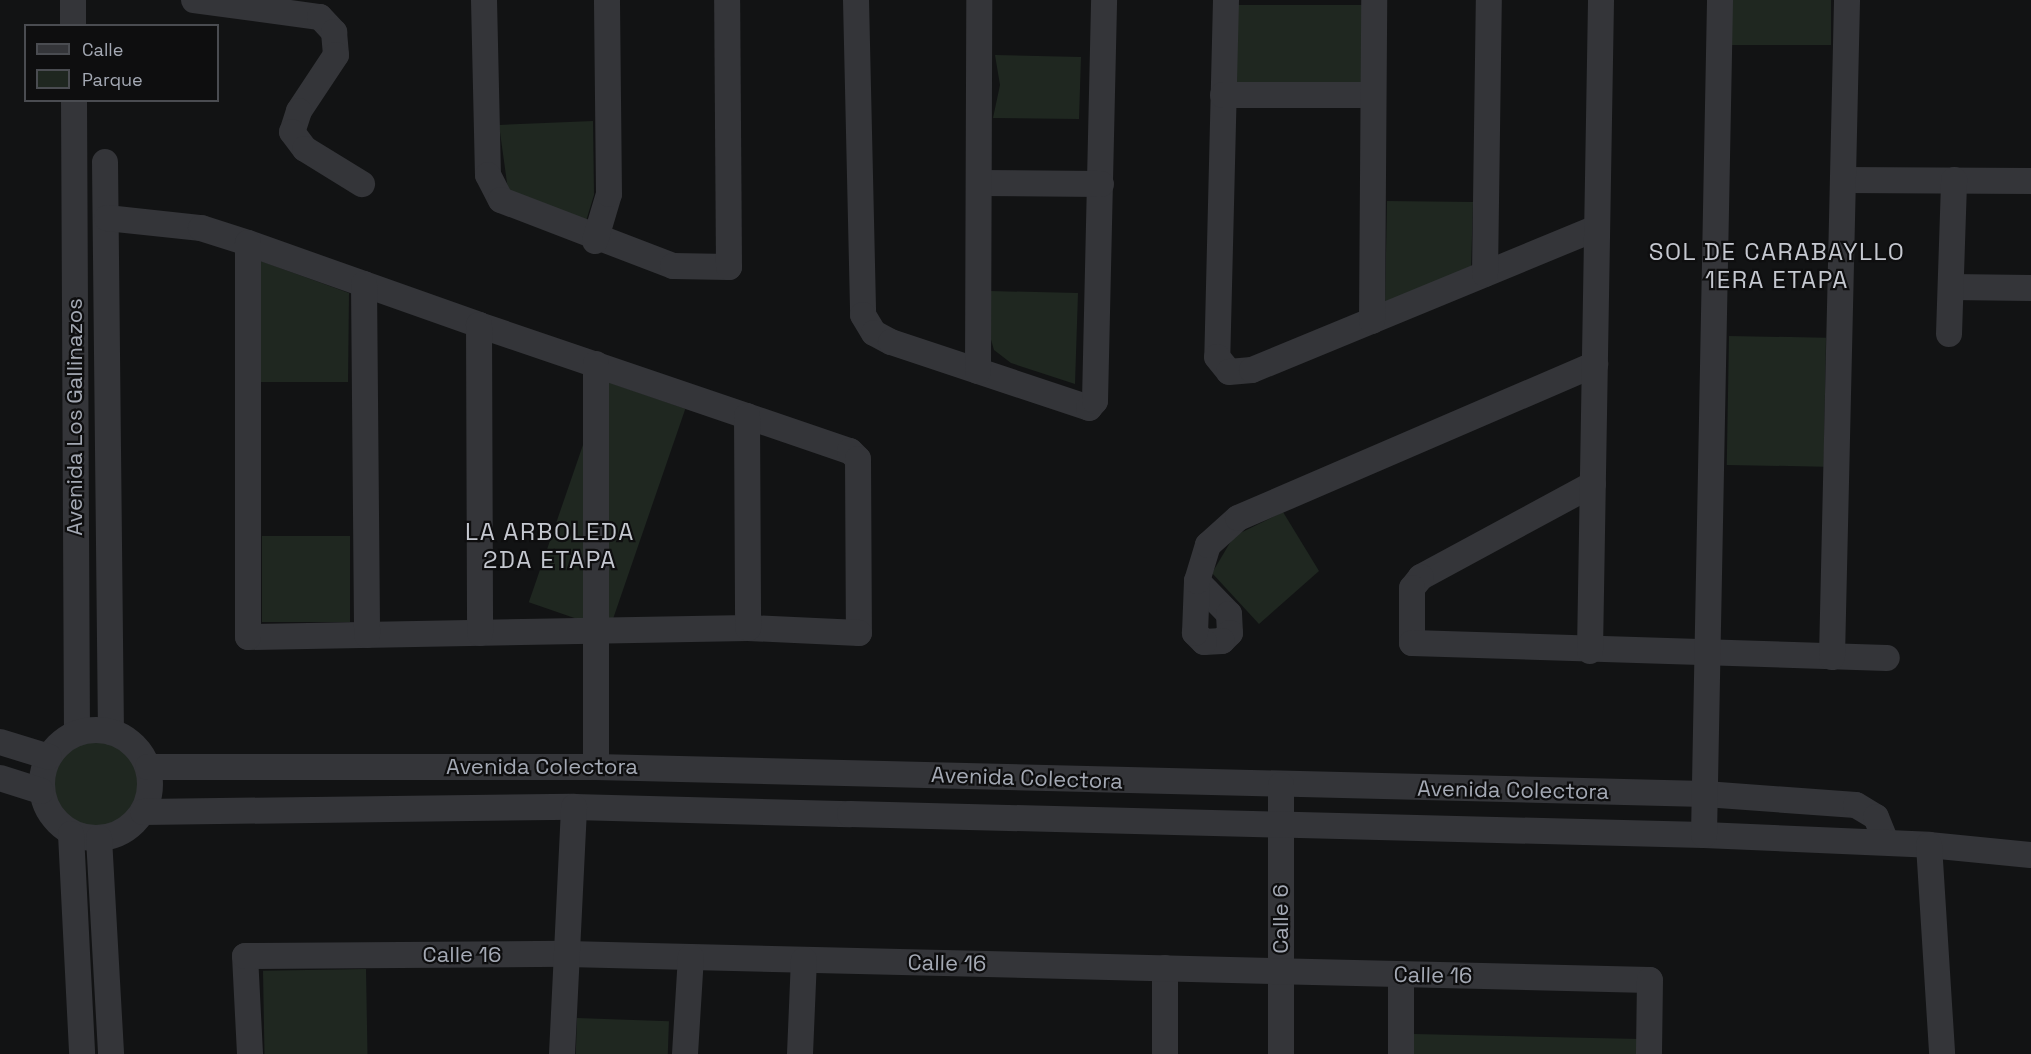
<!DOCTYPE html>
<style>
body{margin:0}
#map{position:relative;width:2031px;height:1054px;overflow:hidden;background:#121314;font-family:"Space Grotesk",sans-serif}
div>[style]{position:absolute}
[style*='--x']{left:calc(var(--x)*1px);top:calc(var(--y)*1px);width:calc(var(--w)*1px);rotate:calc(var(--a)*1deg)}
.green>*{inset:0;background:#1f2720;transform-origin:0 0}
.round{border-radius:50%}
.minor>*{height:26px;margin:-13px;padding:0 13px;transform-origin:13px;border-radius:13px;background:#343539}
.minor>.ring{margin:-13px;padding:0;box-sizing:content-box;background:none;border:26px solid #343539;border-radius:50%}
span{translate:-50% -50%;white-space:nowrap;text-align:center;line-height:1.15;-webkit-text-stroke:4.5px #0e0e0f;paint-order:stroke}
.street-label{font-size:22px;color:#a4a9b4}
.neighbourhood-label{font-size:24px;color:#c5c8d0;letter-spacing:1.5px}
.legend{position:absolute;left:24px;top:24px;width:195px;height:78px;box-sizing:border-box;background:#0e0e0f;border:2px solid #4a4c51;margin:0;padding:8px 10px;list-style:none;font-size:18px;color:#a4a9b4}
.legend li{display:flex;align-items:center;gap:12px;height:30px}
.legend b{width:30px;border:2px solid #4a4c51}
</style>
<div id="map">
<div class="green">
<i style="left:1732px;top:0;width:99px;height:45px"></i>
<i style="left:1236px;top:5px;width:130px;height:78px"></i>
<i style="clip-path:polygon(995px 55px,1081px 57px,1079px 119px,993px 118px,1000px 85px)"></i>
<i style="clip-path:polygon(593px 121px,594px 195px,586px 221px,508px 190px,499px 125px)"></i>
<i style="clip-path:polygon(1387px 201px,1473px 202px,1471px 270px,1385px 305px)"></i>
<i style="clip-path:polygon(258px 260px,349px 293px,348px 382px,260px 382px)"></i>
<i style="clip-path:polygon(990px 291px,1078px 293px,1075px 384px,1011px 363px,994px 350px,988px 329px)"></i>
<i style="left:1729px;top:336px;width:97px;height:129px;rotate:1deg"></i>
<i style="left:605px;top:381px;width:85px;height:234px;rotate:19deg"></i>
<i style="clip-path:polygon(1283px 512px,1319px 571px,1259px 624px,1212px 573px,1234px 536px)"></i>
<i style="left:350px;top:536px;width:86px;height:88px;rotate:90deg"></i>
<i class="round" style="left:49px;top:738px;width:92px;height:92px"></i>
<i style="left:366px;top:969px;width:85px;height:103px;rotate:89deg"></i>
<i style="left:577px;top:1018px;width:92px;height:36px;rotate:2deg"></i>
<i style="clip-path:polygon(1414px 1034px,1641px 1039px,1640px 1054px,1413px 1054px)"></i>
</div>
<div class="minor">
<i style="--x:73;--y:0;--w:26;--a:90"></i>
<i style="--x:194;--y:0;--w:127;--a:7.7"></i>
<i style="--x:320;--y:17;--w:21;--a:47"></i>
<i style="--x:334;--y:32;--w:23;--a:85"></i>
<i style="--x:336;--y:55;--w:67;--a:123.5"></i>
<i style="--x:299;--y:111;--w:22;--a:108"></i>
<i style="--x:292;--y:132;--w:21;--a:53"></i>
<i style="--x:305;--y:149;--w:67;--a:31.6"></i>
<i style="--x:484;--y:0;--w:175;--a:88.7"></i>
<i style="--x:488;--y:175;--w:28;--a:63"></i>
<i style="--x:501;--y:200;--w:184;--a:21"></i>
<i style="--x:673;--y:266;--w:56;--a:1"></i>
<i style="--x:729;--y:267;--w:267;--a:-90.4"></i>
<i style="--x:856;--y:0;--w:315;--a:88.7"></i>
<i style="--x:863;--y:315;--w:21;--a:59"></i>
<i style="--x:874;--y:333;--w:19;--a:28"></i>
<i style="--x:891;--y:342;--w:209;--a:18.4"></i>
<i style="--x:1089;--y:408;--w:9;--a:-49"></i>
<i style="--x:1095;--y:401;--w:401;--a:-88.7"></i>
<i style="--x:1226;--y:0;--w:357;--a:91.4"></i>
<i style="--x:1217;--y:357;--w:19;--a:51"></i>
<i style="--x:1229;--y:372;--w:23;--a:-5"></i>
<i style="--x:1252;--y:370;--w:373;--a:-22.4"></i>
<i style="--x:1223;--y:95;--w:150;--a:0"></i>
<i style="--x:74;--y:100;--w:633;--a:89.73"></i>
<i style="--x:105;--y:162;--w:570;--a:89.4"></i>
<i style="--x:1843;--y:180;--w:188;--a:0.3"></i>
<i style="--x:979;--y:183;--w:122;--a:0.5"></i>
<i style="--x:107;--y:218;--w:95;--a:6.1"></i>
<i style="--x:201;--y:228;--w:49;--a:17.7"></i>
<i style="--x:248;--y:243;--w:245;--a:19.5"></i>
<i style="--x:479;--y:325;--w:392;--a:18.8"></i>
<i style="--x:850;--y:451;--w:11;--a:45"></i>
<i style="--x:858;--y:459;--w:174;--a:89.7"></i>
<i style="--x:859;--y:633;--w:111;--a:-177.4"></i>
<i style="--x:748;--y:628;--w:500;--a:178.97"></i>
<i style="--x:248;--y:637;--w:394;--a:-90"></i>
<i style="--x:595;--y:241;--w:49;--a:-73.4"></i>
<i style="--x:609;--y:194;--w:194;--a:-90.6"></i>
<i style="--x:1485;--y:274;--w:274;--a:-89.2"></i>
<i style="--x:364;--y:284;--w:351;--a:89.5"></i>
<i style="--x:1951;--y:287;--w:80;--a:0.7"></i>
<i style="--x:1372;--y:321;--w:321;--a:-89.6"></i>
<i style="--x:479;--y:325;--w:308;--a:89.8"></i>
<i style="--x:1949;--y:334;--w:154;--a:-88.1"></i>
<i style="--x:978;--y:371;--w:371;--a:-89.8"></i>
<i style="--x:747;--y:416;--w:212;--a:89.7"></i>
<i style="--x:1593;--y:484;--w:196;--a:151.6"></i>
<i style="--x:1421;--y:577;--w:14;--a:129"></i>
<i style="--x:1412;--y:588;--w:55;--a:90"></i>
<i style="--x:1412;--y:643;--w:475;--a:1.8"></i>
<i style="--x:1197;--y:581;--w:46;--a:45.9"></i>
<i style="--x:1229;--y:614;--w:19;--a:87"></i>
<i style="--x:1230;--y:633;--w:11;--a:135"></i>
<i style="--x:1222;--y:641;--w:18;--a:177"></i>
<i style="--x:1204;--y:642;--w:13;--a:-135"></i>
<i style="--x:1195;--y:633;--w:52;--a:-87.8"></i>
<i style="--x:1197;--y:581;--w:38;--a:-73"></i>
<i style="--x:1208;--y:545;--w:40;--a:-42"></i>
<i style="--x:1238;--y:518;--w:389;--a:-23.3"></i>
<i style="--x:1590;--y:651;--w:651;--a:-89.03"></i>
<i style="--x:1832;--y:657;--w:657;--a:-88.69"></i>
<i class="ring" style="left:42px;top:730px;width:82px;height:82px"></i>
<i style="--x:0;--y:742;--w:51;--a:17"></i>
<i style="--x:148;--y:767;--w:448;--a:0"></i>
<i style="--x:596;--y:767;--w:1109;--a:1.39"></i>
<i style="--x:1705;--y:794;--w:151;--a:4.2"></i>
<i style="--x:1856;--y:805;--w:23;--a:31"></i>
<i style="--x:1876;--y:817;--w:27;--a:68"></i>
<i style="--x:596;--y:767;--w:403;--a:-90"></i>
<i style="--x:0;--y:778;--w:43;--a:17.6"></i>
<i style="--x:1281;--y:785;--w:269;--a:90"></i>
<i style="--x:143;--y:812;--w:431;--a:-0.7"></i>
<i style="--x:574;--y:807;--w:276;--a:1.5"></i>
<i style="--x:850;--y:814;--w:854;--a:1.41"></i>
<i style="--x:1704;--y:835;--w:225;--a:2.5"></i>
<i style="--x:1929;--y:845;--w:102;--a:5.6"></i>
<i style="--x:71;--y:834;--w:220;--a:87.1"></i>
<i style="--x:1704;--y:835;--w:835;--a:-88.9"></i>
<i style="--x:99;--y:838;--w:216;--a:86.8"></i>
<i style="--x:1929;--y:845;--w:209;--a:86.4"></i>
<i style="--x:1165;--y:968;--w:86;--a:90"></i>
<i style="--x:1401;--y:974;--w:80;--a:90"></i>
<i style="--x:250;--y:1054;--w:98;--a:-92.9"></i>
<i style="--x:245;--y:956;--w:322;--a:-0.4"></i>
<i style="--x:567;--y:954;--w:1083;--a:1.38"></i>
<i style="--x:1650;--y:980;--w:74;--a:90.8"></i>
<i style="--x:562;--y:1054;--w:247;--a:-87.2"></i>
<i style="--x:685;--y:1054;--w:97;--a:-86.5"></i>
<i style="--x:800;--y:1054;--w:94;--a:-87.6"></i>
</div>
<div class="street-label">
<span style="left:75px;top:417px;rotate:-90deg">Avenida Los Gallinazos</span>
<span style="left:542px;top:767px">Avenida Colectora</span>
<span style="left:1027px;top:778px;rotate:2deg">Avenida Colectora</span>
<span style="left:1513px;top:790px;rotate:1deg">Avenida Colectora</span>
<span style="left:1281px;top:919px;rotate:-90deg">Calle 6</span>
<span style="left:462px;top:955px">Calle 16</span>
<span style="left:947px;top:963px;rotate:1deg">Calle 16</span>
<span style="left:1433px;top:975px;rotate:1deg">Calle 16</span>
</div>
<div class="neighbourhood-label">
<span style="left:1777px;top:266px">SOL DE CARABAYLLO<br>1ERA ETAPA</span>
<span style="left:550px;top:546px">LA ARBOLEDA<br>2DA ETAPA</span>
</div>
<ul class="legend">
<li><b style="height:8px;background:#343539"></b>Calle</li>
<li><b style="height:16px;background:#1f2720"></b>Parque</li>
</ul>
</div>
